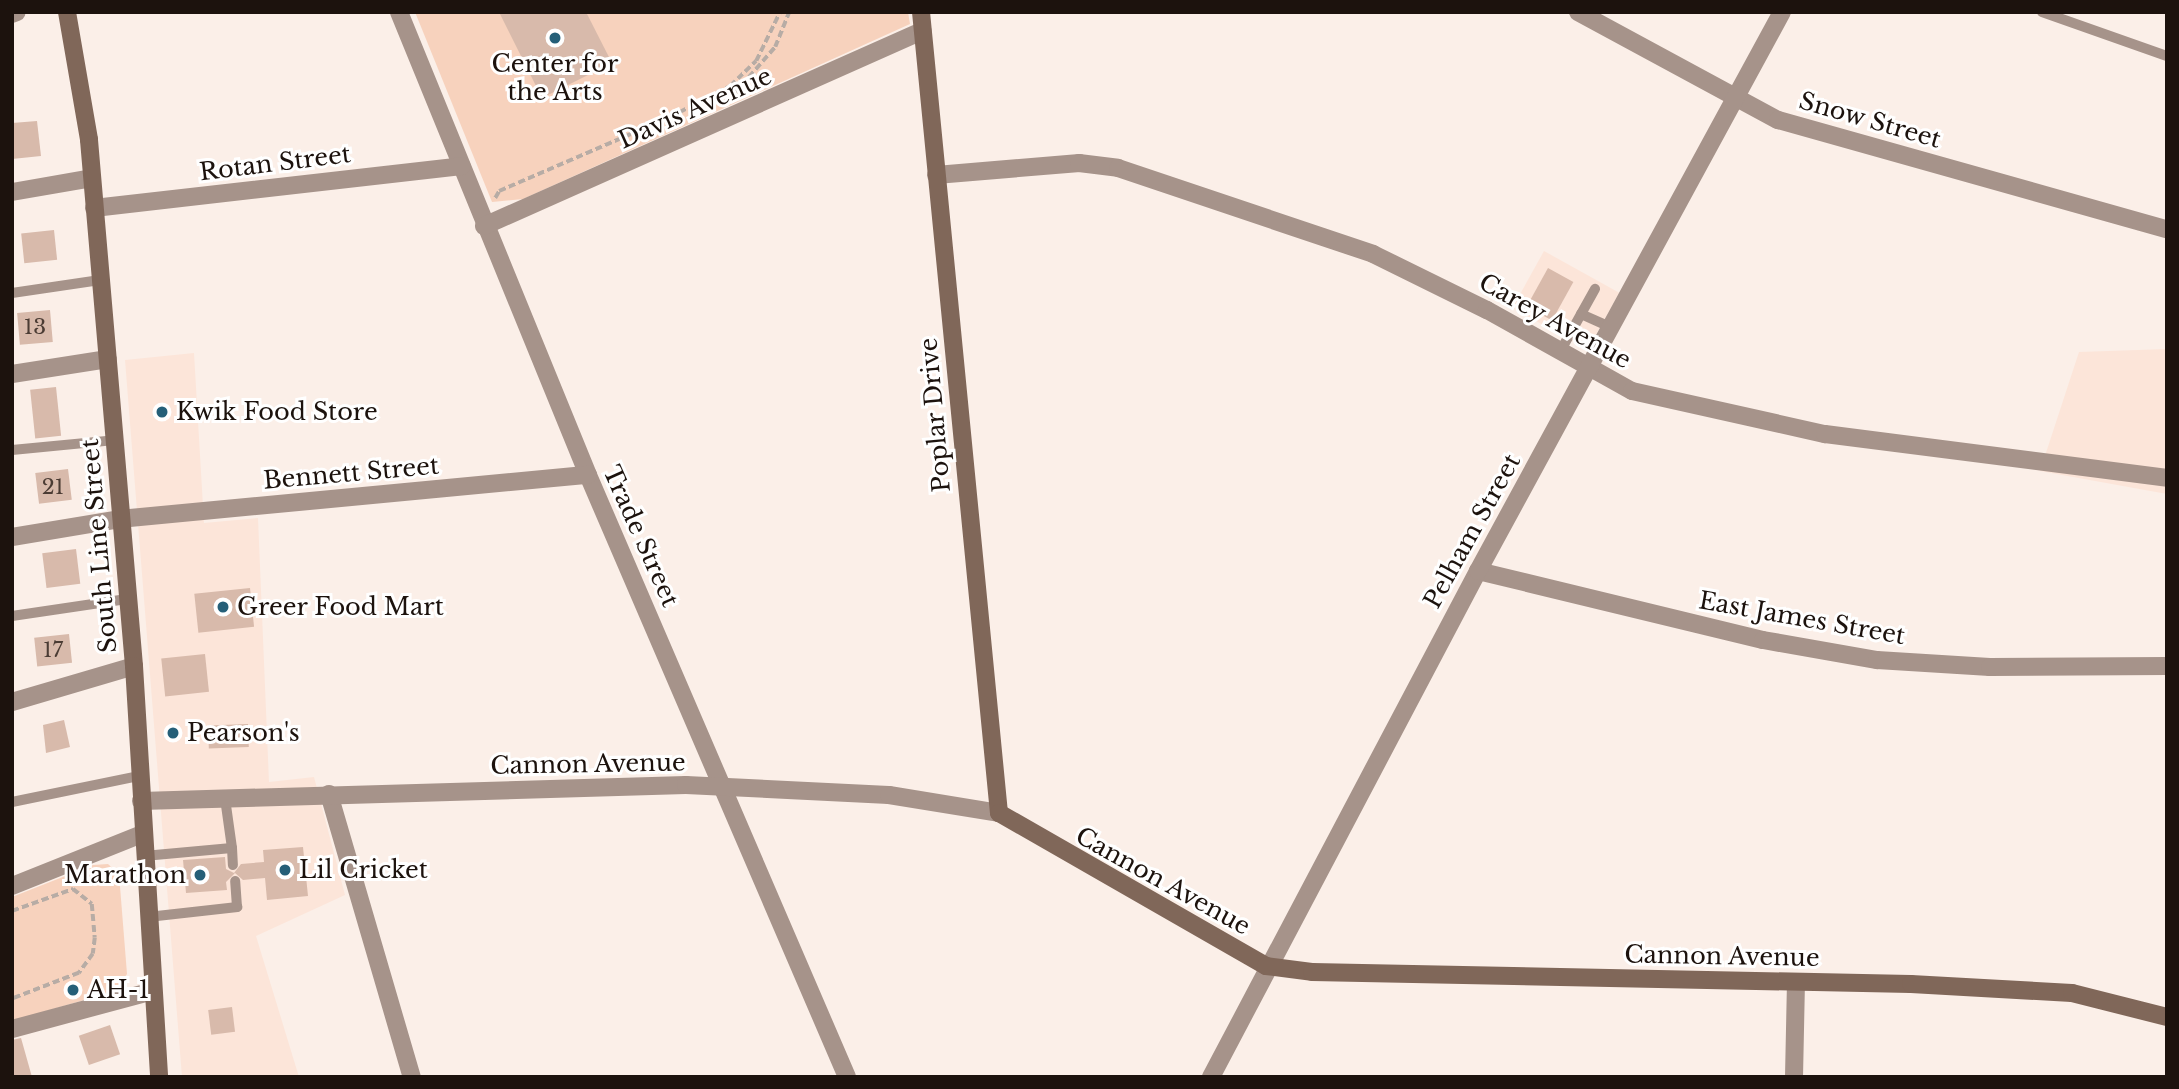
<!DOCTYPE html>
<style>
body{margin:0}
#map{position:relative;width:2179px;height:1089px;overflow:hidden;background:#fbefe8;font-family:"Libre Baskerville",serif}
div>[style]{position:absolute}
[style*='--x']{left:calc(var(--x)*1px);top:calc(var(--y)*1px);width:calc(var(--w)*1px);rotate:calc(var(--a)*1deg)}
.built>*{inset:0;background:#fce5d9;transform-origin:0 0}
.green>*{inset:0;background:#f7d2bd}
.building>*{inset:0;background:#d8baab;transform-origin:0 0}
.path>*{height:3.5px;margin-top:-1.75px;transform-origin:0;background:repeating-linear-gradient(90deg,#b7aca5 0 7px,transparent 0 10.5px)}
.lane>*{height:10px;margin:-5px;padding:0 5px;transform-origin:5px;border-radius:5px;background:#a6938a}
.street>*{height:18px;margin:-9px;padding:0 9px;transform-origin:9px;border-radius:9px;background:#a6938a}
.secondary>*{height:18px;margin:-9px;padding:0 9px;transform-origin:9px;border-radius:9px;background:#806759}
.dots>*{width:19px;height:19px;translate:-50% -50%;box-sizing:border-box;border:4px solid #fff;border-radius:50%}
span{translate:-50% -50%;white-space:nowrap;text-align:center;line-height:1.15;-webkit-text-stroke:6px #fff;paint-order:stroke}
.number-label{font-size:21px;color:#4b3c34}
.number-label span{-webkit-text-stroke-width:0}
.poi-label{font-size:24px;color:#1c120d}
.left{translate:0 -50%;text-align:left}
.right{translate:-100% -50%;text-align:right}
.street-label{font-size:24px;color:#1c120d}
.frame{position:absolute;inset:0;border:14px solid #1c120d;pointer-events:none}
</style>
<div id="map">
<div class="built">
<i style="left:1544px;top:251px;width:86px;height:65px;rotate:29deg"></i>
<i style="clip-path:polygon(2167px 349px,2167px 494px,2040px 471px,2079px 352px)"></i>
<i style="clip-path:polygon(194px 353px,204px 523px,258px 518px,269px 782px,314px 777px,345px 895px,256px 936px,299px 1077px,182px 1077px,125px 360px)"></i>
</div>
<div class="green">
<i style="clip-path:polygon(415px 12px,908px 12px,910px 24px,523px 199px,492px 202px)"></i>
<i style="clip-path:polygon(108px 864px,119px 874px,127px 974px,115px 991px,12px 1021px,12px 897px,93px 865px)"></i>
</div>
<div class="building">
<i style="clip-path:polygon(499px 12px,586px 12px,612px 63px,542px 98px)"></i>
<i style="clip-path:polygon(37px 121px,41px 156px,12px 159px,12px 123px)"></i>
<i style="left:54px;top:230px;width:30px;height:33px;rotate:84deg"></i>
<i style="left:1548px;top:268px;width:29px;height:44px;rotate:29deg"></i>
<i style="left:50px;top:310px;width:32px;height:33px;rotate:85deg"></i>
<i style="left:56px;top:387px;width:49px;height:26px;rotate:84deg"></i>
<i style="left:68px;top:469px;width:31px;height:33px;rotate:83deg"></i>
<i style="left:76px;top:549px;width:35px;height:34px;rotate:83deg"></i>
<i style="left:250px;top:588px;width:39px;height:56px;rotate:84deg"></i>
<i style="left:69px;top:634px;width:29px;height:35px;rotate:84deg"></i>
<i style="left:205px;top:654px;width:38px;height:44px;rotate:84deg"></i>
<i style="clip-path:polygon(64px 720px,70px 747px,46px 753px,43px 725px)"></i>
<i style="left:248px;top:724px;width:23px;height:40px;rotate:88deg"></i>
<i style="clip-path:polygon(303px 847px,308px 896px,267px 900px,265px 878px,243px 880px,235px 873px,226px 882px,227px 890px,186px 893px,183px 860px,225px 857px,226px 869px,234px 873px,241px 864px,264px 862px,263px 850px)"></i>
<i style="left:232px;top:1007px;width:25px;height:24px;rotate:83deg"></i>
<i style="left:110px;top:1025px;width:31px;height:33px;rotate:71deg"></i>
<i style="clip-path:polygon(21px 1038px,32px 1077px,12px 1077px,12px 1040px)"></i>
</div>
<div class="path">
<i style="--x:735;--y:93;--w:61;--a:-49"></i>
<i style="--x:775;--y:47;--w:38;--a:-68"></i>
<i style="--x:495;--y:198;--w:8;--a:-60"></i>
<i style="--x:499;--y:191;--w:186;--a:-23.4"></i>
<i style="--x:670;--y:117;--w:68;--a:-27.3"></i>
<i style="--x:730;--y:86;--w:36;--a:-44"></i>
<i style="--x:756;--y:61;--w:55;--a:-63.9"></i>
<i style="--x:12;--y:911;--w:65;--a:-19.8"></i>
<i style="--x:73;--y:889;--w:24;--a:38"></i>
<i style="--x:92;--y:904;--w:34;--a:85"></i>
<i style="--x:95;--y:938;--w:16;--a:97"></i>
<i style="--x:93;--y:954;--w:24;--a:126"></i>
<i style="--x:79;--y:973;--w:72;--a:158.8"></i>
</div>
<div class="lane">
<i style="--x:2042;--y:12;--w:133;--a:19.4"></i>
<i style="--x:12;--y:293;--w:89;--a:-8.4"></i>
<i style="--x:1581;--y:314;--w:34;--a:24"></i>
<i style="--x:1561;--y:350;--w:70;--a:-60.9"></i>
<i style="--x:12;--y:450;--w:103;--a:-5.5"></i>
<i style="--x:12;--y:616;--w:116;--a:-8.4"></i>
<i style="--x:12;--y:802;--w:130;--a:-11.6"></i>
<i style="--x:232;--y:848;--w:17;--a:87"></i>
<i style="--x:144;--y:856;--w:88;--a:-5.2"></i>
<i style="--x:232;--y:848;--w:50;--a:-98"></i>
<i style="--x:148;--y:917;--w:90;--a:-6.4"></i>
<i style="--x:237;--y:907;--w:26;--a:-94"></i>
</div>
<div class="street">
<i style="--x:399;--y:12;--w:500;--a:67.79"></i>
<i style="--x:588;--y:475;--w:655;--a:66.72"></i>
<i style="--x:1578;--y:12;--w:227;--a:28.4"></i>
<i style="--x:1778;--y:120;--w:404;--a:15.7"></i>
<i style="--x:12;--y:14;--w:5;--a:-22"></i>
<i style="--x:936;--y:175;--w:144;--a:-4.8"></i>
<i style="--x:1079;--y:163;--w:39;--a:7"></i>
<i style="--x:1118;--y:168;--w:269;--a:18.6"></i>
<i style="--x:1373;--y:254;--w:127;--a:26.2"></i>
<i style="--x:1487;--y:310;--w:166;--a:29.2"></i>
<i style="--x:1632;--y:391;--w:198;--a:12.6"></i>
<i style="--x:1825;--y:434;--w:345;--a:7.3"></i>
<i style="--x:12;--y:192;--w:81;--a:-9.9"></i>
<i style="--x:94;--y:208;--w:370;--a:-6.5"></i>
<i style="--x:484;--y:226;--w:480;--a:-24"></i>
<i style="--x:12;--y:374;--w:97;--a:-8.9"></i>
<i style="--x:12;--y:537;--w:109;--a:-9.5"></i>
<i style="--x:119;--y:519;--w:471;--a:-5.4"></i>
<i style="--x:1478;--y:571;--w:293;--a:13.6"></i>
<i style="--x:1763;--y:640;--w:116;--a:10"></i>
<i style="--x:1877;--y:660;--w:113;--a:3.5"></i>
<i style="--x:1990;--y:667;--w:177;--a:-0.3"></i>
<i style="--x:12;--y:702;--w:127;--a:-16.4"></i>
<i style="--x:329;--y:794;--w:295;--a:73.7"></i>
<i style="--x:141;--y:801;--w:545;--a:-1.68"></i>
<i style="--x:686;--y:785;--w:203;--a:2.8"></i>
<i style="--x:889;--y:795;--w:111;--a:9.3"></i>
<i style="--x:12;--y:886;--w:140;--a:-21.8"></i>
<i style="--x:12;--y:1029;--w:146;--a:-15.1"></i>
<i style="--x:1211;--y:1077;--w:572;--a:-62.18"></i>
<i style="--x:1478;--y:571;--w:636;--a:-61.46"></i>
<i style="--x:1794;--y:1077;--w:94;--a:-88.8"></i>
</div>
<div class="secondary">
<i style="--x:67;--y:12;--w:130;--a:80.2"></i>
<i style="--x:89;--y:140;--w:528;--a:85.11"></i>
<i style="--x:134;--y:666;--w:412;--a:86.5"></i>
<i style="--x:921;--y:12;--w:805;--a:84.44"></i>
<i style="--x:999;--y:813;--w:308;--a:29.8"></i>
<i style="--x:1266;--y:966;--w:46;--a:7.4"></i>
<i style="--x:1312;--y:972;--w:599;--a:1.15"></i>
<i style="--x:1911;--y:984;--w:161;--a:3.2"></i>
<i style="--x:2072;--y:993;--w:98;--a:14.2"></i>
</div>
<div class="dots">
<i style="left:555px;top:38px;background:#255f78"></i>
<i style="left:162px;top:412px;background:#255f78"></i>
<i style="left:223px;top:607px;background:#255f78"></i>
<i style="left:173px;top:733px;background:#255f78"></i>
<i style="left:285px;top:870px;background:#255f78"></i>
<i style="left:200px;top:875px;background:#255f78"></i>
<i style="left:73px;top:990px;background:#255f78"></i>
</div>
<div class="number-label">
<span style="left:35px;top:327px">13</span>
<span style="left:53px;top:487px">21</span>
<span style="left:53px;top:650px">17</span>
</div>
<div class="poi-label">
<span style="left:555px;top:78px">Center for<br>the Arts</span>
<span class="left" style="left:176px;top:412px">Kwik Food Store</span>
<span class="left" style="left:237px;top:607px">Greer Food Mart</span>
<span class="left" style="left:187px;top:733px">Pearson's</span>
<span class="left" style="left:299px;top:870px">Lil Cricket</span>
<span class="right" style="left:186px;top:875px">Marathon</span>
<span class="left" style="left:87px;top:990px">AH-1</span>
</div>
<div class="street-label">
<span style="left:695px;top:108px;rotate:-24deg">Davis Avenue</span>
<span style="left:1870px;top:120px;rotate:16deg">Snow Street</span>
<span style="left:275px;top:163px;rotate:-7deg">Rotan Street</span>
<span style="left:1555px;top:321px;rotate:29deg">Carey Avenue</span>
<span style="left:935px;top:415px;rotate:-95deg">Poplar Drive</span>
<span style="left:351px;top:473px;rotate:-5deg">Bennett Street</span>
<span style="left:1472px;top:531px;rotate:-61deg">Pelham Street</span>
<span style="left:641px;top:536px;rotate:66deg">Trade Street</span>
<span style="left:99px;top:546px;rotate:-95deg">South Line Street</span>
<span style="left:1802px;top:618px;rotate:10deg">East James Street</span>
<span style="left:588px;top:764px;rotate:-1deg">Cannon Avenue</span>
<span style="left:1163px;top:881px;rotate:29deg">Cannon Avenue</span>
<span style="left:1722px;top:956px;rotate:1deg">Cannon Avenue</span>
</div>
<div class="frame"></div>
</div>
